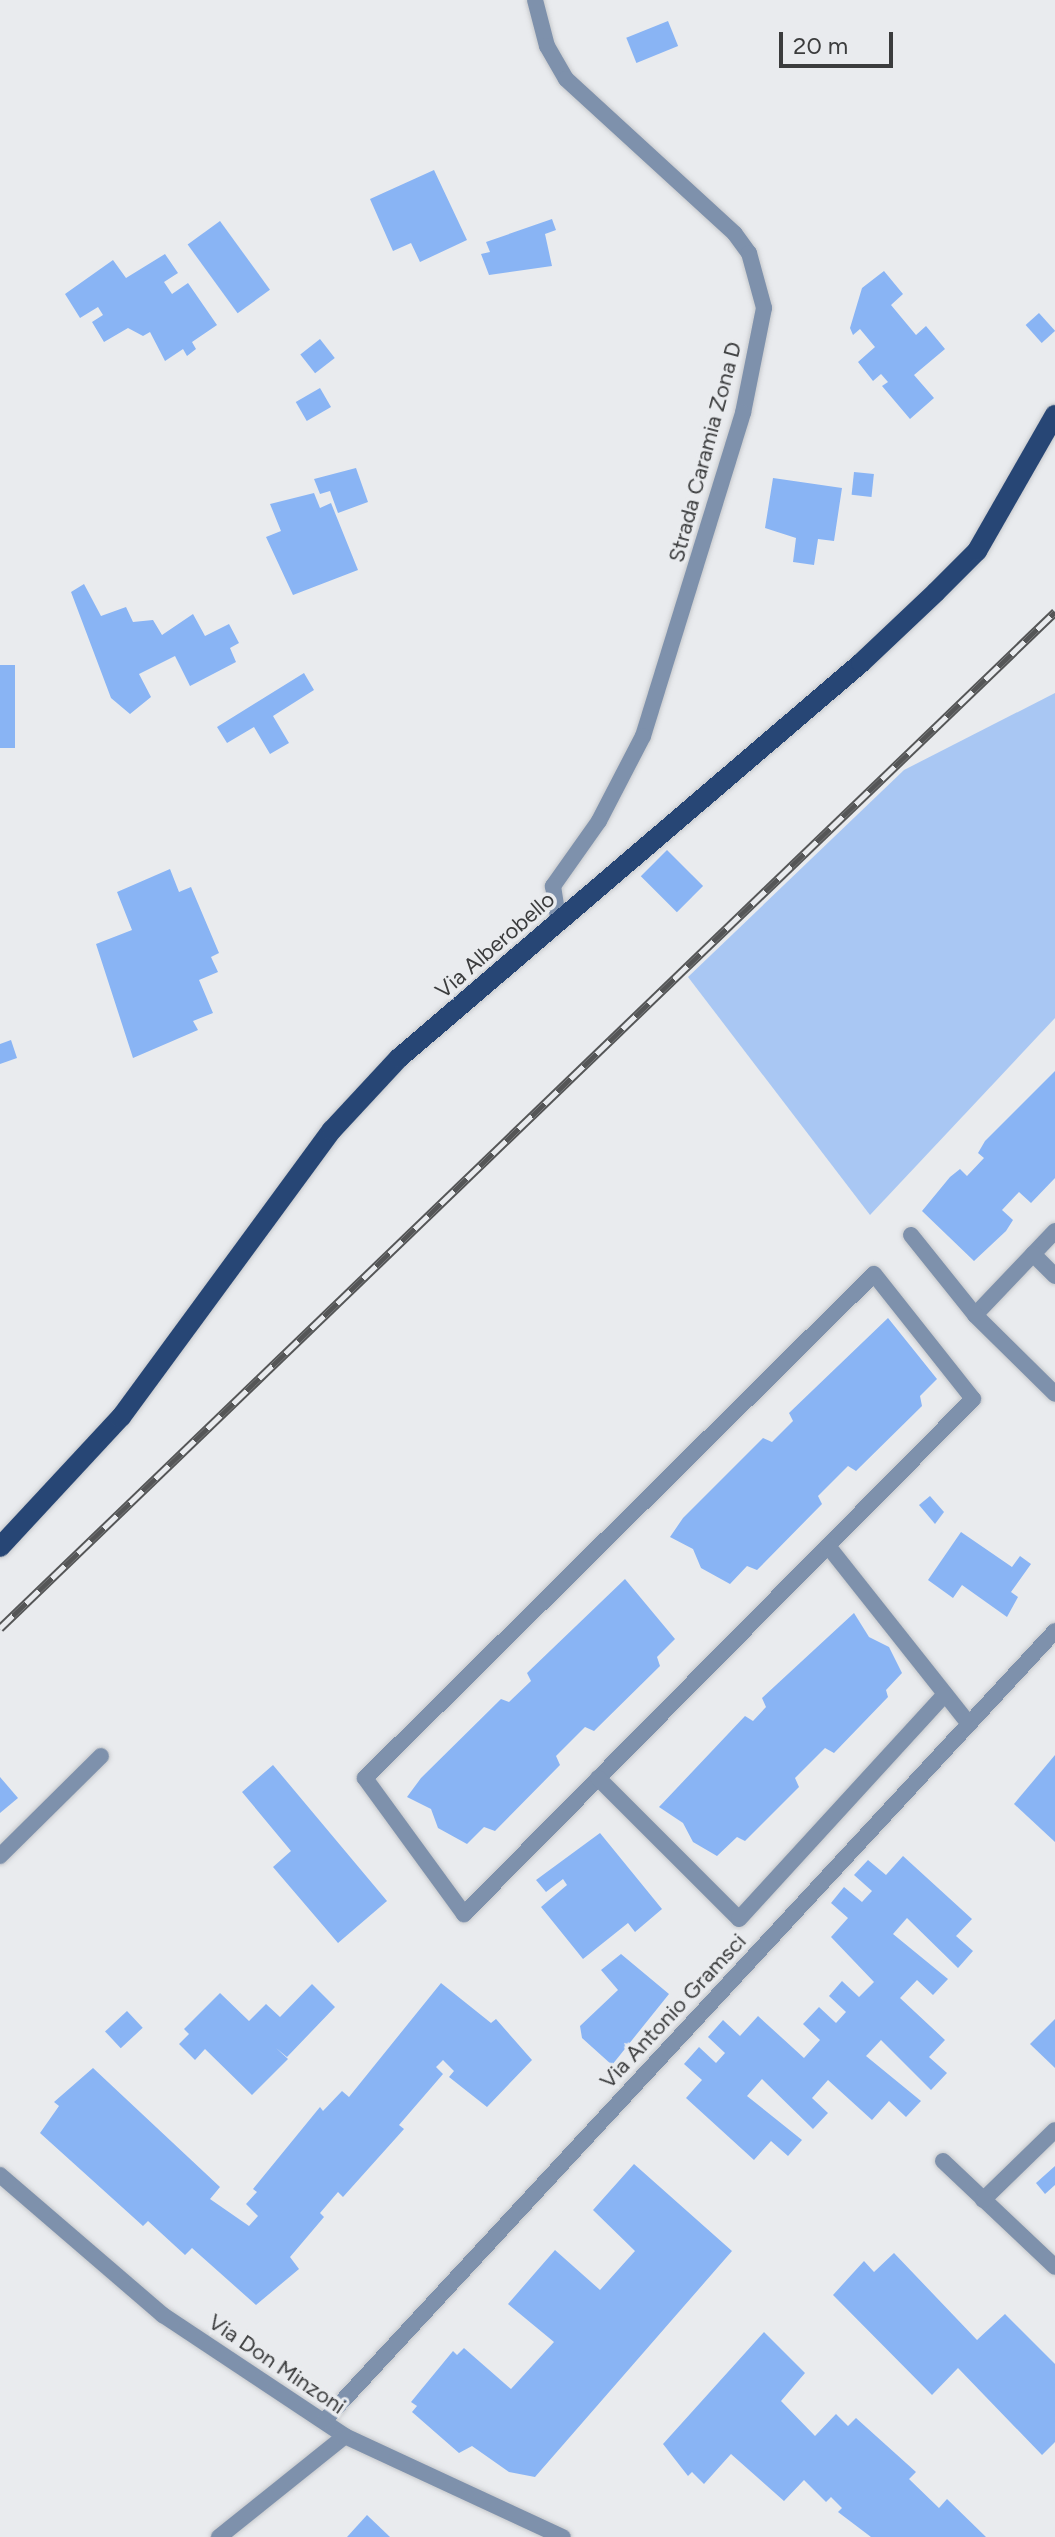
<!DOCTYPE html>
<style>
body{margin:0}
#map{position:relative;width:1055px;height:2537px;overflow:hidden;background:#e9ebee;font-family:Figtree,sans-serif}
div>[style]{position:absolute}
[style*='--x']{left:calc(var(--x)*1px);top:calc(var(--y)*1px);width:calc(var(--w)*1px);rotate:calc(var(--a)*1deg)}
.green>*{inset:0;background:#a9c7f3}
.building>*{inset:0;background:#89b4f4;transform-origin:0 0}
.roads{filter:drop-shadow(0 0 2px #c6c8cb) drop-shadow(0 0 2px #c6c8cb)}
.lane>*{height:16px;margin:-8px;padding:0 8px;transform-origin:8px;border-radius:8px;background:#7e91ac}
.street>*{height:16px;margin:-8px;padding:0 8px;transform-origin:8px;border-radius:8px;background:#7e91ac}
.primary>*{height:20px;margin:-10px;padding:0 10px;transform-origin:10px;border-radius:10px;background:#274675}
.rail>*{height:9px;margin-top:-4.5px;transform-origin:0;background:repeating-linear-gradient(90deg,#e9ebee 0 18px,#555657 0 36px);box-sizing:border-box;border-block:2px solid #555657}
span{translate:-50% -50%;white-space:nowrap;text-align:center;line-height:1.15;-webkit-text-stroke:7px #e9ebee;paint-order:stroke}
.street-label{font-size:22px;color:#3b3c3d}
.scale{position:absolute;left:779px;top:32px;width:114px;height:36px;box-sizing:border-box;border:4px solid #3b3c3d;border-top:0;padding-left:10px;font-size:24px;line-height:28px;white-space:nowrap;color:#3b3c3d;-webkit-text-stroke:6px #e9ebee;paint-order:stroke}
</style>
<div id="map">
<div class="green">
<i style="clip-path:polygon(1055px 693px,1055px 1018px,870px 1215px,688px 977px,904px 770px)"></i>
</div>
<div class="building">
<i style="left:668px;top:21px;width:27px;height:45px;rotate:68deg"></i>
<i style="clip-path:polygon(434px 170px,467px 240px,420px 262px,411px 243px,393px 251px,370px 199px)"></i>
<i style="clip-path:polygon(552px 219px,556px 230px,545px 234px,552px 266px,489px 275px,481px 254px,490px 252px,486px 242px)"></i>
<i style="left:220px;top:221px;width:85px;height:40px;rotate:54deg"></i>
<i style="clip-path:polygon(165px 254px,178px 273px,164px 282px,172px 294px,188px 283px,217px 325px,192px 342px,196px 349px,187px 356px,183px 349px,165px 361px,150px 332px,143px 336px,128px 328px,104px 342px,92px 322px,103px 315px,98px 307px,80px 318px,65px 294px,113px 260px,126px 278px)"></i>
<i style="clip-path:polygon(884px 271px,903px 294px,891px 305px,916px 335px,926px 326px,945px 349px,914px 375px,934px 398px,910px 419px,882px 386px,888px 382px,881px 374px,873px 381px,858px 362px,875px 347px,860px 329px,853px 335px,850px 328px,862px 288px)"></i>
<i style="left:1039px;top:313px;width:24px;height:18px;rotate:48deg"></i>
<i style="left:320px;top:339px;width:24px;height:25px;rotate:52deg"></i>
<i style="left:320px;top:388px;width:22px;height:28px;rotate:60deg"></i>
<i style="clip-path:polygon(356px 468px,368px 502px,338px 513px,330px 491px,320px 494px,314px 479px)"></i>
<i style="left:854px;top:472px;width:20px;height:23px;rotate:6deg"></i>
<i style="clip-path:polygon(773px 478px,842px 488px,834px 541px,818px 539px,814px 565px,793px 562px,796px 538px,765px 528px)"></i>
<i style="clip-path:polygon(314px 493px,320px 508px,331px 503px,358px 570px,293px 595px,266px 537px,281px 531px,270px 504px)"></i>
<i style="clip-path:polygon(84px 584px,101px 616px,126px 607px,133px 622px,153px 620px,162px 635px,193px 614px,205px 636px,229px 624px,239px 643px,230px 648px,236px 662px,190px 686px,175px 656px,139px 674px,151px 697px,130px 714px,111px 698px,71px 592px)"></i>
<i style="left:0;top:665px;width:15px;height:83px"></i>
<i style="clip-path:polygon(304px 673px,314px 690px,273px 716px,289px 743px,270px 754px,254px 727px,227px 743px,217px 727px)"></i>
<i style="left:667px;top:850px;width:51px;height:37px;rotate:45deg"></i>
<i style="clip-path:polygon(170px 869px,179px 892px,191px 887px,219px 953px,211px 957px,218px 972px,199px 980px,213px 1013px,193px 1021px,198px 1030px,133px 1058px,96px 944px,132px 930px,117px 892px)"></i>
<i style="clip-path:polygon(11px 1040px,17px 1058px,0 1064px,0 1044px)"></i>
<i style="clip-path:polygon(1055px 1071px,1055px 1178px,1031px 1203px,1019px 1192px,1002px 1210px,1013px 1220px,1006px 1231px,974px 1261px,922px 1211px,950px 1177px,960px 1169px,967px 1176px,984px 1158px,978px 1153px,985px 1141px)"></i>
<i style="clip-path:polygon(888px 1318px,937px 1379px,920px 1396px,922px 1406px,856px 1471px,848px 1466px,818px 1496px,822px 1504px,757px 1570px,747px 1566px,730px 1584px,701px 1568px,693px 1549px,670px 1537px,683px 1518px,763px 1438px,772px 1442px,793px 1421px,789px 1413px)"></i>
<i style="clip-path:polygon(930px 1496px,944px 1512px,935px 1524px,919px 1505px)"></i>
<i style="clip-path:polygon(961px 1532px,1012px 1567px,1020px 1556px,1031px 1564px,1011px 1592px,1018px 1597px,1007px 1617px,962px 1585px,953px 1598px,928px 1580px)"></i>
<i style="clip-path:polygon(625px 1579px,675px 1639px,657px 1657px,660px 1666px,594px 1731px,585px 1727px,556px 1756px,560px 1765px,495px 1831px,484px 1827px,467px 1844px,438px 1828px,431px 1809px,407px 1797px,421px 1778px,501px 1699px,509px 1702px,531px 1681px,527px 1673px)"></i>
<i style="clip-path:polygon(854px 1613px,869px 1637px,889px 1647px,902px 1673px,886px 1690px,888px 1697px,834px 1753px,825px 1748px,795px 1778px,799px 1787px,745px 1841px,737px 1837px,717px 1856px,693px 1842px,683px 1823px,659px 1807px,745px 1716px,753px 1721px,766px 1707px,762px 1698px)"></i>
<i style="clip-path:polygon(1055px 1755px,1055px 1842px,1014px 1804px)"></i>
<i style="clip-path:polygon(273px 1765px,387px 1901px,338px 1943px,273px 1867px,291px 1851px,242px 1792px)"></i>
<i style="clip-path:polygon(0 1777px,18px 1798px,0 1813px)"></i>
<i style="clip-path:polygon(600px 1833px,662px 1909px,635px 1932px,628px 1923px,583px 1959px,541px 1907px,567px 1885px,563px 1879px,546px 1892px,536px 1880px)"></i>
<i style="clip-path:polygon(903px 1856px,972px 1919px,956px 1936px,973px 1951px,958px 1968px,907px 1918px,893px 1934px,948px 1979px,933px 1995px,917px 1980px,900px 1998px,945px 2040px,929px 2057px,947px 2073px,931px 2090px,881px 2040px,866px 2056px,921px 2101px,906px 2117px,889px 2101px,872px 2120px,828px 2080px,812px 2098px,828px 2113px,813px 2129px,762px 2079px,747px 2096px,802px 2140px,788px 2156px,771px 2141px,754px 2160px,686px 2098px,702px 2080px,684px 2064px,699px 2047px,716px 2063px,725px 2053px,708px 2037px,723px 2020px,740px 2036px,758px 2016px,804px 2058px,820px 2040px,803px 2024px,819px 2007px,836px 2023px,846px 2012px,829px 1996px,842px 1981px,859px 1997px,874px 1982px,831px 1937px,848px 1918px,831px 1903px,844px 1887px,862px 1902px,872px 1891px,854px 1875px,868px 1860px,886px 1875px)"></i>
<i style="clip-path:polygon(621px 1954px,669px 1994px,612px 2065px,582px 2038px,580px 2026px,618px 1990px,601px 1970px)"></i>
<i style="clip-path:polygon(441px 1983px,491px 2023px,496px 2019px,532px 2060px,487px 2107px,449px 2077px,454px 2071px,443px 2060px,436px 2067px,443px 2074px,399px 2125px,404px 2129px,343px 2197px,338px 2192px,320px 2213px,324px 2217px,290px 2257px,299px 2269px,256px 2305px,192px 2248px,185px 2255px,148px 2221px,143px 2226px,40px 2133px,59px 2106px,54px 2102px,93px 2068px,220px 2187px,210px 2199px,249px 2226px,258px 2216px,246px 2204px,257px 2192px,253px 2189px,320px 2107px,323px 2111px,342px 2091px,349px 2097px)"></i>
<i style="clip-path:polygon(312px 1984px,335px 2007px,287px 2057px,276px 2048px,288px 2059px,252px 2095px,205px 2049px,195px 2060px,179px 2044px,189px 2034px,184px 2029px,220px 1993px,249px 2021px,266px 2004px,280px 2017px)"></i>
<i style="left:127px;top:2011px;width:23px;height:30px;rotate:47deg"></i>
<i style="clip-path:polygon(1055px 2019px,1055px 2068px,1030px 2044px)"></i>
<i style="clip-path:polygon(634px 2164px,732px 2251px,535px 2477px,509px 2472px,472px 2446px,459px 2453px,412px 2412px,417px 2406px,411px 2402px,453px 2351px,457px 2355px,464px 2348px,511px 2389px,554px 2342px,508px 2304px,555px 2250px,600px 2290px,635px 2251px,593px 2210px)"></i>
<i style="clip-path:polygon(1055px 2166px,1055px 2185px,1045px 2194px,1036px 2183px)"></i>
<i style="clip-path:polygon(894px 2253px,977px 2340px,1005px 2314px,1055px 2364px,1055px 2442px,1042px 2455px,958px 2368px,932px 2395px,833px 2295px,864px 2261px,874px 2272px)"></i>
<i style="clip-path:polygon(764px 2332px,805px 2373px,781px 2401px,815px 2436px,836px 2414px,848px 2426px,856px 2418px,916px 2472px,909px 2479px,939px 2508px,947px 2499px,986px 2537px,871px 2537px,838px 2512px,842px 2508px,831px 2497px,826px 2502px,804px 2480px,784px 2501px,731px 2454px,704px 2484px,692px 2472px,688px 2476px,663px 2444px)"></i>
<i style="clip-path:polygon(367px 2515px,390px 2537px,347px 2537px)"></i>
</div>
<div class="roads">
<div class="lane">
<i style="--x:1055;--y:1231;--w:116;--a:133.6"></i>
<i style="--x:975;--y:1315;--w:112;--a:44.6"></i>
<i style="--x:911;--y:1235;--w:102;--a:51.3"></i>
<i style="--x:1033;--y:1254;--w:31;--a:45"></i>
<i style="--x:874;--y:1274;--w:159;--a:51.6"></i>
<i style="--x:973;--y:1399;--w:724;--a:134.66"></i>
<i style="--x:464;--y:1914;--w:168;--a:-126.1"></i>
<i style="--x:365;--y:1778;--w:716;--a:-44.72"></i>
<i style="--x:828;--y:1546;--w:227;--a:51.6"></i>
<i style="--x:598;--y:1778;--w:199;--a:45"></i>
<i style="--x:739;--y:1919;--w:305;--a:-47.5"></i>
</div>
<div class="street">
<i style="--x:535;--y:0;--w:48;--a:75.4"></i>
<i style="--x:547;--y:46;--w:38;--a:60"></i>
<i style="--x:566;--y:79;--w:229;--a:42.5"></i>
<i style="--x:735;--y:234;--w:24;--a:54"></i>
<i style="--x:749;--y:253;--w:57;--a:74.7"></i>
<i style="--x:764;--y:308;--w:107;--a:101.3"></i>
<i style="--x:743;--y:413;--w:338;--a:107.2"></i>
<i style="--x:643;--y:736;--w:96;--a:117.4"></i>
<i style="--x:599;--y:821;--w:80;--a:125.3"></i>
<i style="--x:553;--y:886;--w:36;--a:81"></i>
<i style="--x:0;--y:1856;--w:142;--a:-44.7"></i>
<i style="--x:943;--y:2161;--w:154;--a:43.4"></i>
<i style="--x:0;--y:2175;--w:215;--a:40.7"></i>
<i style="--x:163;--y:2315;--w:219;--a:33.6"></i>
<i style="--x:345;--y:2436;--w:240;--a:24.9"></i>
<i style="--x:983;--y:2200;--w:100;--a:-44.2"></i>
<i style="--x:324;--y:2421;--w:1076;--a:-47.22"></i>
<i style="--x:219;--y:2537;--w:161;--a:-38.7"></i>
</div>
<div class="primary">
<i style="--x:0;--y:1547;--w:178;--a:-47.1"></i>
<i style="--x:121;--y:1417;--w:356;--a:-53.7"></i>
<i style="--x:332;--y:1130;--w:98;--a:-47.1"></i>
<i style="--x:399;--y:1058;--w:608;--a:-40.53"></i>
<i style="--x:861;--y:663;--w:103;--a:-43.4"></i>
<i style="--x:936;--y:592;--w:58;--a:-45"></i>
<i style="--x:977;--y:551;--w:157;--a:-60.2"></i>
</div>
</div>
<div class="rail">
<i style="--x:0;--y:1628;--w:1465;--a:-43.92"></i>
</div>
<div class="street-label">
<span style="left:705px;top:452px;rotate:-75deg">Strada Caramia Zona D</span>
<span style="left:495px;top:945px;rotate:-41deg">Via Alberobello</span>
<span style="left:673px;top:2011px;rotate:-47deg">Via Antonio Gramsci</span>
<span style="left:277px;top:2364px;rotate:34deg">Via Don Minzoni</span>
</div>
<div class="scale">20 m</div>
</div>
